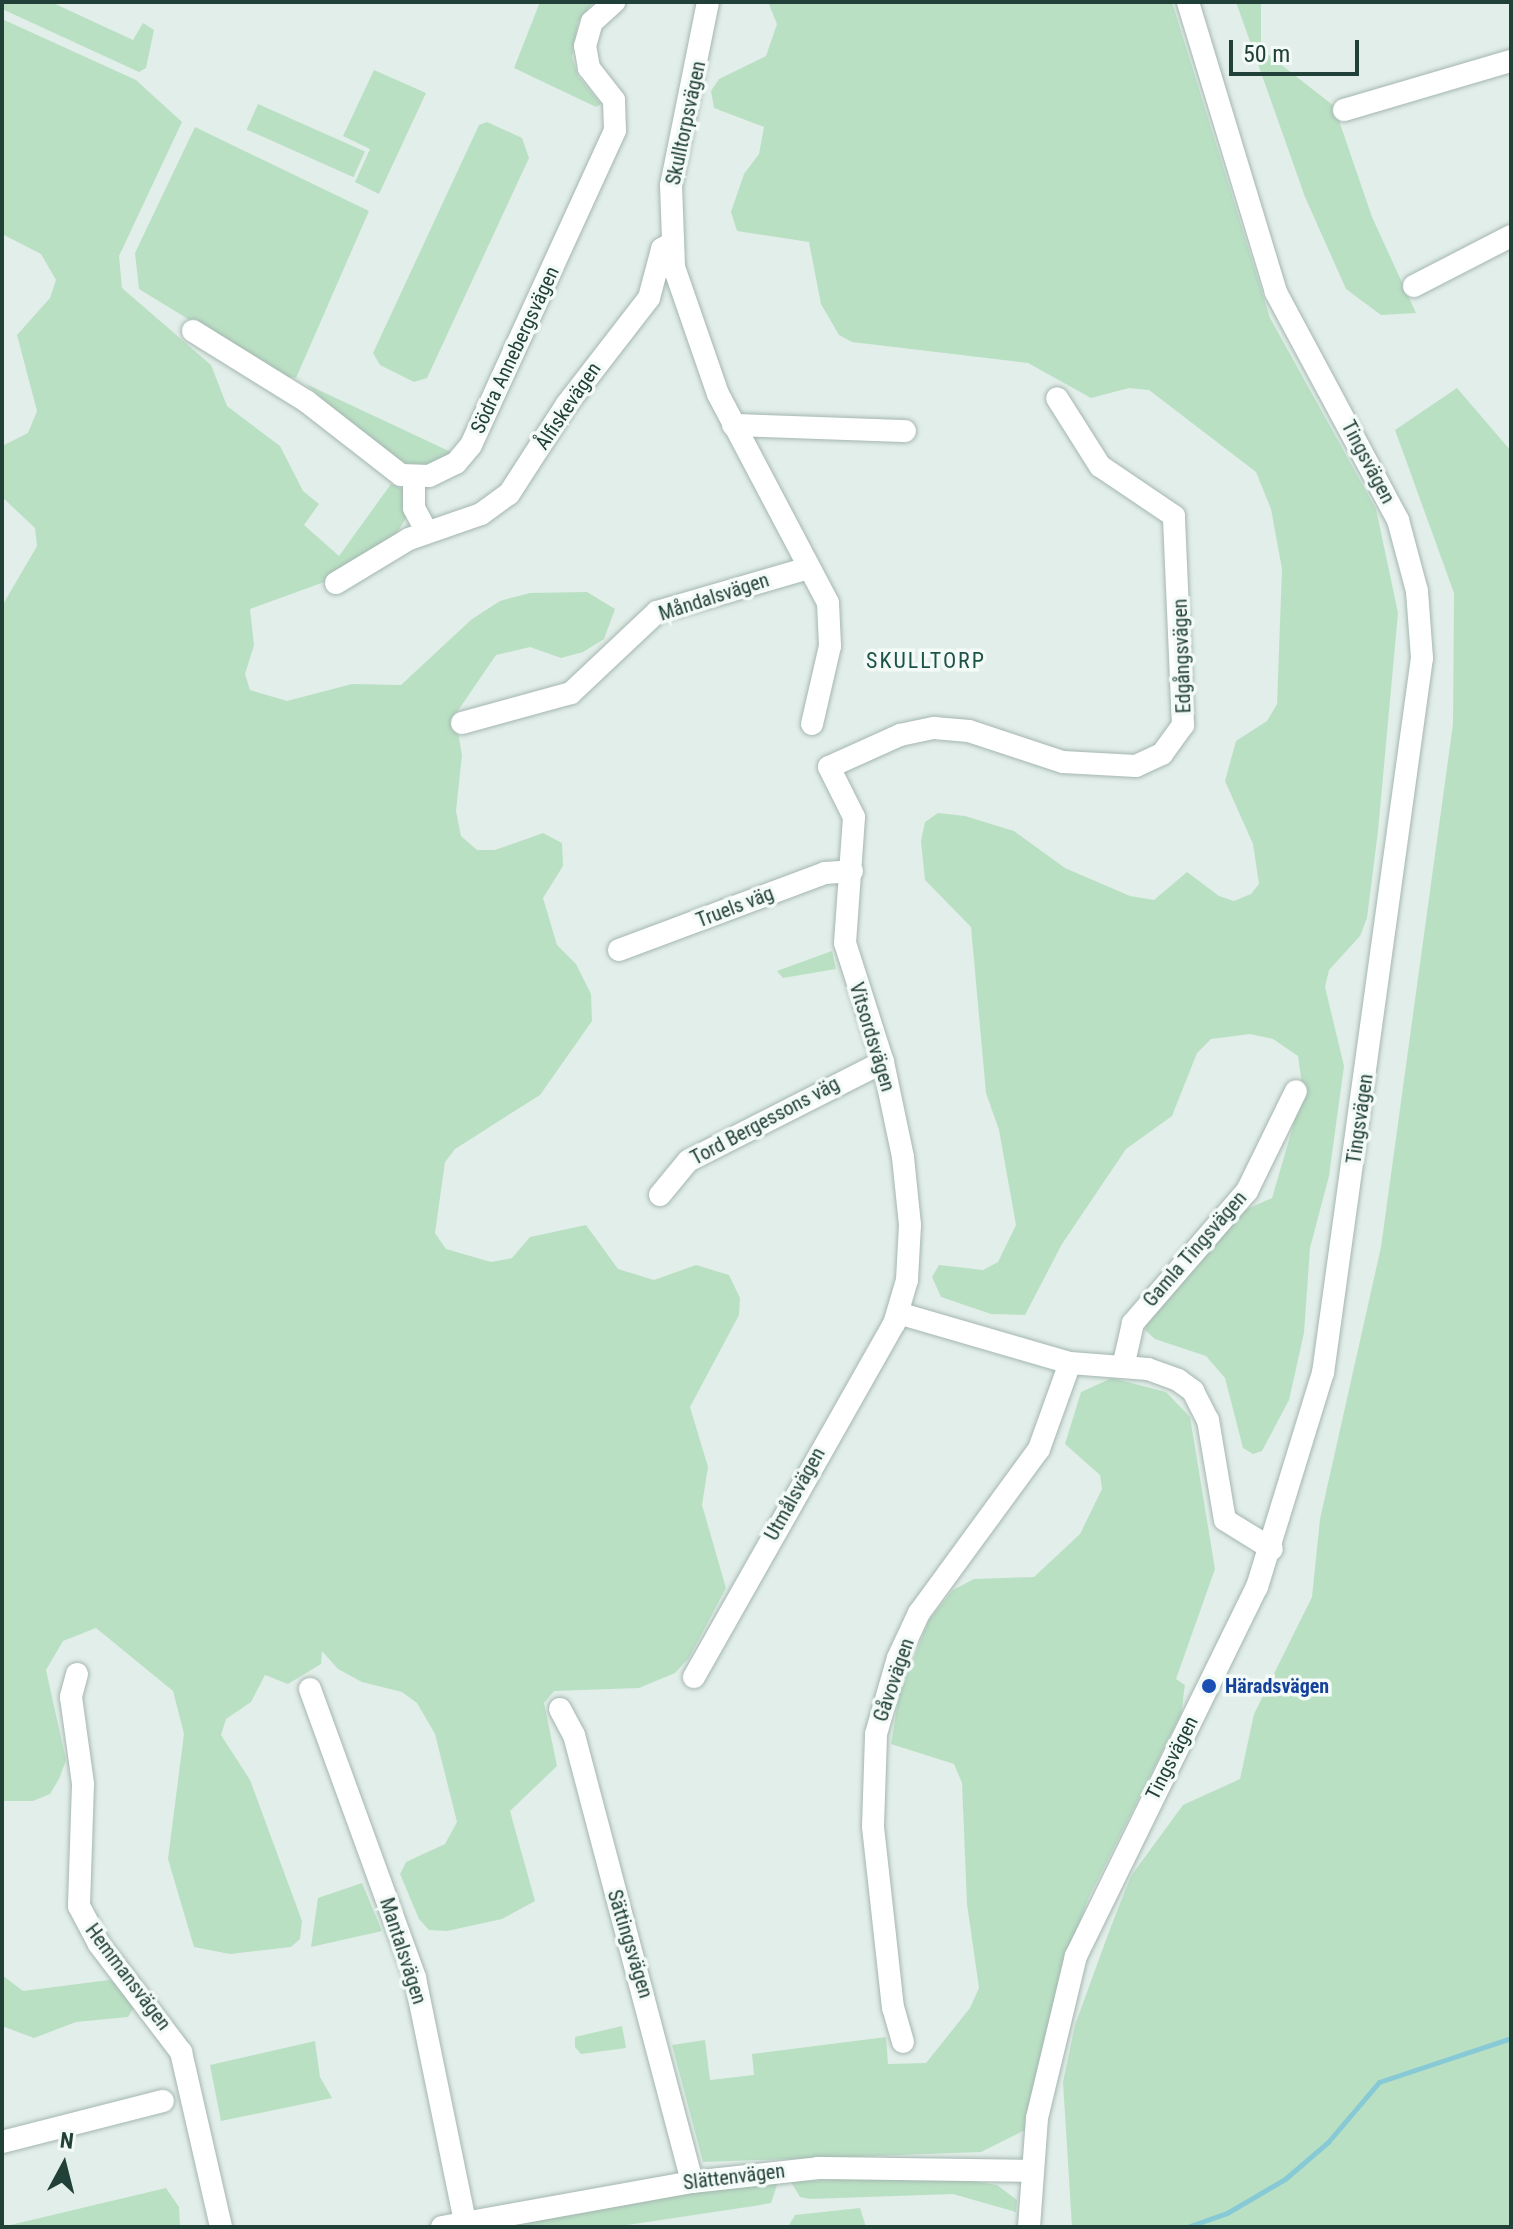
<!DOCTYPE html>
<meta charset="utf-8">
<style>
body{margin:0}
#map{position:relative;width:1513px;height:2229px;overflow:hidden;background:#e2eee9;font-family:"Roboto Condensed",sans-serif}
div>[style]{position:absolute}
[style*='--x']{left:calc(var(--x)*1px);top:calc(var(--y)*1px);width:calc(var(--w)*1px);rotate:calc(var(--a)*1deg)}
.green>*{inset:0;background:#bae0c4;transform-origin:0 0}
.stream>*{height:5px;margin:-2.5px;padding:0 2.5px;transform-origin:2.5px;border-radius:2.5px;background:#87cad6}
.roads{filter:drop-shadow(0 0 2px #a4b6b0) drop-shadow(0 0 2px #a4b6b0)}
.minor>*{height:22px;margin:-11px;padding:0 11px;transform-origin:11px;border-radius:11px;background:#fff}
.dots>*{width:22px;height:22px;translate:-50% -50%;box-sizing:border-box;border:4px solid #f3faf7;border-radius:50%}
span{translate:-50% -50%;white-space:nowrap;text-align:center;line-height:1.15;-webkit-text-stroke:7px #f3faf7;paint-order:stroke}
.street-label{font-size:20px;color:#214038}
.transit-label{font-size:20px;color:#164399;font-weight:700}
.left{translate:0 -50%;text-align:left}
.neighbourhood-label{font-size:22px;color:#1b5446;letter-spacing:2px}
.frame{position:absolute;inset:0;border:4px solid #214038;pointer-events:none}
.north{position:absolute;left:24px;top:2125px;width:80px;height:80px;-webkit-text-stroke:6px #f3faf7;paint-order:stroke;rotate:7deg;font-size:22px;font-weight:700;line-height:32px;text-align:center;color:#214038}
.north::after{content:'';display:block;margin:auto;width:28px;height:36px;background:#214038;clip-path:polygon(50% 0,100% 100%,50% 72%,0 100%)}
.scale{position:absolute;left:1229px;top:40px;width:130px;height:36px;box-sizing:border-box;border:4px solid #214038;border-top:0;padding-left:10px;font-size:24px;line-height:28px;white-space:nowrap;color:#214038;-webkit-text-stroke:6px #f3faf7;paint-order:stroke}
</style>
<div id="map">
<div class="green">
<i style="clip-path:polygon(2px 2px,51px 2px,133px 40px,143px 23px,154px 30px,146px 68px,139px 72px,2px 9px)"></i>
<i style="clip-path:polygon(540px 2px,593px 2px,578px 22px,572px 57px,578px 76px,601px 104px,596px 107px,514px 68px)"></i>
<i style="clip-path:polygon(768px 2px,1172px 2px,1270px 318px,1376px 509px,1398px 613px,1378px 831px,1367px 918px,1360px 936px,1329px 970px,1325px 987px,1344px 1066px,1329px 1176px,1310px 1248px,1304px 1333px,1289px 1400px,1262px 1451px,1253px 1454px,1243px 1448px,1225px 1378px,1206px 1356px,1155px 1339px,1145px 1330px,1150px 1312px,1222px 1220px,1272px 1198px,1303px 1092px,1298px 1056px,1273px 1039px,1250px 1034px,1211px 1039px,1197px 1053px,1172px 1116px,1126px 1149px,1062px 1244px,1025px 1315px,991px 1314px,941px 1297px,932px 1277px,939px 1265px,983px 1270px,998px 1262px,1016px 1225px,999px 1130px,986px 1093px,971px 927px,925px 880px,921px 841px,925px 822px,938px 813px,965px 816px,1014px 831px,1065px 868px,1130px 896px,1154px 900px,1187px 872px,1219px 896px,1234px 901px,1251px 894px,1259px 884px,1253px 844px,1225px 781px,1236px 741px,1267px 721px,1277px 704px,1282px 569px,1271px 509px,1256px 472px,1149px 390px,1129px 388px,1091px 398px,1028px 363px,852px 342px,839px 335px,821px 304px,809px 242px,737px 231px,731px 212px,744px 174px,759px 154px,764px 127px,714px 108px,711px 91px,719px 79px,766px 56px,777px 24px)"></i>
<i style="clip-path:polygon(1236px 2px,1261px 2px,1261px 49px,1334px 106px,1372px 217px,1416px 313px,1381px 315px,1346px 289px,1305px 197px)"></i>
<i style="clip-path:polygon(2px 19px,136px 80px,182px 122px,119px 256px,122px 288px,211px 365px,227px 406px,280px 446px,303px 491px,319px 504px,304px 525px,339px 556px,391px 484px,405px 490px,409px 513px,391px 543px,327px 581px,250px 609px,254px 645px,245px 674px,250px 690px,287px 701px,352px 684px,401px 685px,472px 619px,500px 601px,530px 593px,587px 592px,615px 609px,604px 639px,583px 652px,561px 658px,530px 647px,496px 655px,455px 715px,462px 755px,456px 811px,461px 836px,477px 850px,495px 850px,543px 833px,562px 843px,563px 866px,543px 898px,557px 945px,576px 964px,591px 994px,592px 1021px,540px 1095px,455px 1149px,445px 1162px,435px 1233px,446px 1249px,491px 1262px,512px 1258px,530px 1237px,586px 1225px,618px 1269px,654px 1280px,696px 1265px,729px 1275px,740px 1298px,739px 1315px,690px 1407px,708px 1467px,702px 1505px,726px 1588px,689px 1658px,675px 1673px,639px 1688px,554px 1691px,544px 1703px,557px 1766px,510px 1811px,535px 1901px,502px 1919px,447px 1931px,429px 1930px,419px 1919px,400px 1874px,406px 1862px,445px 1844px,457px 1822px,435px 1734px,417px 1703px,402px 1692px,362px 1682px,338px 1669px,322px 1651px,321px 1664px,288px 1684px,265px 1675px,251px 1702px,226px 1719px,221px 1735px,250px 1780px,302px 1921px,300px 1939px,291px 1947px,230px 1954px,194px 1947px,168px 1859px,184px 1734px,173px 1691px,96px 1628px,63px 1641px,46px 1670px,66px 1760px,59px 1779px,50px 1794px,33px 1801px,2px 1801px,2px 606px,37px 546px,35px 528px,2px 497px,2px 446px,28px 433px,37px 411px,17px 335px,50px 298px,56px 280px,41px 254px,2px 234px)"></i>
<i style="clip-path:polygon(374px 70px,426px 93px,379px 194px,355px 182px,370px 149px,343px 136px)"></i>
<i style="left:258px;top:104px;width:117px;height:28px;rotate:24deg"></i>
<i style="clip-path:polygon(487px 122px,522px 138px,529px 158px,427px 378px,414px 382px,380px 365px,373px 353px,479px 125px)"></i>
<i style="clip-path:polygon(195px 127px,369px 211px,296px 378px,281px 376px,139px 289px,135px 253px)"></i>
<i style="clip-path:polygon(306px 384px,453px 453px,426px 466px,392px 461px)"></i>
<i style="clip-path:polygon(1457px 388px,1511px 451px,1511px 2227px,1072px 2227px,1063px 2082px,1075px 2025px,1110px 1929px,1131px 1876px,1183px 1805px,1240px 1779px,1254px 1714px,1312px 1597px,1320px 1519px,1381px 1247px,1453px 724px,1454px 593px,1395px 430px)"></i>
<i style="clip-path:polygon(832px 951px,836px 969px,783px 978px,777px 971px)"></i>
<i style="clip-path:polygon(1112px 1378px,1166px 1392px,1190px 1417px,1215px 1569px,1176px 1679px,1185px 1685px,1181px 1714px,1088px 1899px,1059px 1978px,1027px 2129px,981px 2152px,703px 2162px,672px 2045px,705px 2040px,710px 2080px,754px 2075px,752px 2054px,886px 2037px,888px 2064px,926px 2063px,970px 2008px,979px 1988px,967px 1904px,962px 1783px,954px 1764px,891px 1744px,899px 1695px,929px 1620px,953px 1590px,974px 1579px,1034px 1577px,1080px 1534px,1102px 1489px,1100px 1475px,1065px 1444px,1081px 1392px)"></i>
<i style="clip-path:polygon(362px 1883px,382px 1931px,311px 1947px,318px 1898px)"></i>
<i style="clip-path:polygon(2px 1975px,23px 1991px,109px 1980px,129px 1991px,136px 2004px,128px 2017px,76px 2022px,34px 2038px,2px 2026px)"></i>
<i style="clip-path:polygon(622px 2026px,626px 2048px,581px 2054px,575px 2047px,575px 2037px)"></i>
<i style="clip-path:polygon(315px 2041px,320px 2077px,332px 2098px,221px 2121px,210px 2065px)"></i>
<i style="clip-path:polygon(927px 2174px,997px 2185px,1017px 2200px,1016px 2212px,953px 2194px,810px 2199px,800px 2197px,791px 2182px)"></i>
<i style="clip-path:polygon(778px 2182px,771px 2203px,754px 2206px,614px 2227px,486px 2227px,606px 2202px)"></i>
<i style="clip-path:polygon(166px 2188px,179px 2207px,180px 2227px,2px 2227px)"></i>
<i style="clip-path:polygon(860px 2208px,866px 2227px,788px 2227px,795px 2215px)"></i>
</div>
<div class="stream">
<i style="--x:1187;--y:2227;--w:42;--a:-19.3"></i>
<i style="--x:1227;--y:2213;--w:67;--a:-30.4"></i>
<i style="--x:1285;--y:2179;--w:57;--a:-40.7"></i>
<i style="--x:1328;--y:2142;--w:79;--a:-49.6"></i>
<i style="--x:1379;--y:2082;--w:139;--a:-18.4"></i>
</div>
<div class="roads">
<div class="minor">
<i style="--x:708;--y:2;--w:187;--a:101.4"></i>
<i style="--x:671;--y:185;--w:82;--a:87.9"></i>
<i style="--x:674;--y:267;--w:134;--a:70.9"></i>
<i style="--x:718;--y:394;--w:236;--a:62.2"></i>
<i style="--x:828;--y:603;--w:43;--a:87.3"></i>
<i style="--x:830;--y:646;--w:80;--a:103"></i>
<i style="--x:1344;--y:110;--w:174;--a:-16.4"></i>
<i style="--x:1414;--y:286;--w:109;--a:-27.3"></i>
<i style="--x:193;--y:331;--w:133;--a:31.8"></i>
<i style="--x:306;--y:401;--w:120;--a:37.9"></i>
<i style="--x:401;--y:475;--w:28;--a:2"></i>
<i style="--x:429;--y:476;--w:30;--a:-26"></i>
<i style="--x:456;--y:463;--w:23;--a:-50"></i>
<i style="--x:471;--y:445;--w:346;--a:-65.4"></i>
<i style="--x:615;--y:130;--w:30;--a:-92"></i>
<i style="--x:614;--y:100;--w:41;--a:-128"></i>
<i style="--x:589;--y:68;--w:22;--a:-100"></i>
<i style="--x:585;--y:46;--w:25;--a:-74"></i>
<i style="--x:592;--y:22;--w:30;--a:-42"></i>
<i style="--x:733;--y:425;--w:172;--a:2"></i>
<i style="--x:414;--y:477;--w:31;--a:90"></i>
<i style="--x:414;--y:508;--w:26;--a:62"></i>
<i style="--x:336;--y:583;--w:85;--a:-31.1"></i>
<i style="--x:409;--y:539;--w:76;--a:-19.1"></i>
<i style="--x:481;--y:514;--w:34;--a:-36"></i>
<i style="--x:509;--y:494;--w:107;--a:-57.2"></i>
<i style="--x:567;--y:404;--w:134;--a:-52.3"></i>
<i style="--x:649;--y:298;--w:51;--a:-75.1"></i>
<i style="--x:662;--y:249;--w:9;--a:-32"></i>
<i style="--x:462;--y:723;--w:113;--a:-15.4"></i>
<i style="--x:571;--y:693;--w:118;--a:-43.3"></i>
<i style="--x:657;--y:612;--w:157;--a:-16.2"></i>
<i style="--x:619;--y:950;--w:220;--a:-20.5"></i>
<i style="--x:825;--y:873;--w:27;--a:-4"></i>
<i style="--x:660;--y:1195;--w:44;--a:-50.5"></i>
<i style="--x:688;--y:1161;--w:219;--a:-26.9"></i>
<i style="--x:898;--y:1313;--w:179;--a:16.2"></i>
<i style="--x:1070;--y:1363;--w:78;--a:4.4"></i>
<i style="--x:1148;--y:1369;--w:32;--a:20"></i>
<i style="--x:1178;--y:1380;--w:19;--a:36"></i>
<i style="--x:1193;--y:1391;--w:33;--a:63"></i>
<i style="--x:1208;--y:1420;--w:101;--a:80.4"></i>
<i style="--x:1225;--y:1520;--w:55;--a:31.7"></i>
<i style="--x:1123;--y:1367;--w:45;--a:-77.2"></i>
<i style="--x:1133;--y:1323;--w:174;--a:-49.2"></i>
<i style="--x:1247;--y:1191;--w:111;--a:-63.9"></i>
<i style="--x:77;--y:1674;--w:24;--a:105"></i>
<i style="--x:71;--y:1697;--w:88;--a:82.1"></i>
<i style="--x:83;--y:1784;--w:122;--a:91.9"></i>
<i style="--x:79;--y:1906;--w:43;--a:62.2"></i>
<i style="--x:99;--y:1944;--w:136;--a:52.8"></i>
<i style="--x:181;--y:2052;--w:180;--a:77.1"></i>
<i style="--x:694;--y:1677;--w:406;--a:-60.5"></i>
<i style="--x:894;--y:1324;--w:46;--a:-73.5"></i>
<i style="--x:907;--y:1280;--w:55;--a:-86.9"></i>
<i style="--x:910;--y:1225;--w:68;--a:-95.9"></i>
<i style="--x:903;--y:1157;--w:97;--a:-101.9"></i>
<i style="--x:883;--y:1062;--w:125;--a:-107.7"></i>
<i style="--x:845;--y:943;--w:126;--a:-85.9"></i>
<i style="--x:854;--y:817;--w:56;--a:-116.6"></i>
<i style="--x:829;--y:767;--w:78;--a:-24.3"></i>
<i style="--x:900;--y:735;--w:35;--a:-12"></i>
<i style="--x:934;--y:728;--w:35;--a:5"></i>
<i style="--x:969;--y:731;--w:99;--a:18.3"></i>
<i style="--x:1063;--y:762;--w:73;--a:3.1"></i>
<i style="--x:1136;--y:766;--w:29;--a:-25"></i>
<i style="--x:1162;--y:754;--w:36;--a:-54"></i>
<i style="--x:1183;--y:725;--w:209;--a:-92.5"></i>
<i style="--x:1174;--y:516;--w:89;--a:-146"></i>
<i style="--x:1100;--y:466;--w:80;--a:-122.3"></i>
<i style="--x:310;--y:1689;--w:307;--a:70"></i>
<i style="--x:415;--y:1978;--w:249;--a:78.4"></i>
<i style="--x:560;--y:1709;--w:30;--a:62"></i>
<i style="--x:574;--y:1735;--w:462;--a:75.2"></i>
<i style="--x:903;--y:2042;--w:35;--a:-106"></i>
<i style="--x:893;--y:2008;--w:183;--a:-96.3"></i>
<i style="--x:873;--y:1826;--w:92;--a:-88.1"></i>
<i style="--x:876;--y:1734;--w:79;--a:-73.9"></i>
<i style="--x:898;--y:1658;--w:50;--a:-65"></i>
<i style="--x:919;--y:1613;--w:203;--a:-53.8"></i>
<i style="--x:1039;--y:1449;--w:91;--a:-70.2"></i>
<i style="--x:2;--y:2142;--w:166;--a:-14.3"></i>
<i style="--x:442;--y:2227;--w:254;--a:-10.2"></i>
<i style="--x:692;--y:2182;--w:127;--a:-6.3"></i>
<i style="--x:818;--y:2168;--w:212;--a:0.8"></i>
<i style="--x:1029;--y:2227;--w:109;--a:-85.8"></i>
<i style="--x:1037;--y:2118;--w:167;--a:-76.5"></i>
<i style="--x:1076;--y:1956;--w:411;--a:-63.9"></i>
<i style="--x:1257;--y:1587;--w:224;--a:-72.9"></i>
<i style="--x:1323;--y:1373;--w:722;--a:-82.12"></i>
<i style="--x:1422;--y:658;--w:67;--a:-94.3"></i>
<i style="--x:1417;--y:591;--w:73;--a:-105"></i>
<i style="--x:1398;--y:520;--w:259;--a:-118.2"></i>
<i style="--x:1276;--y:292;--w:303;--a:-106.9"></i>
</div>
</div>
<div class="dots">
<i style="left:1209px;top:1686px;background:#1a4fb4"></i>
</div>
<div class="street-label">
<span style="left:686px;top:123px;rotate:-78deg">Skulltorpsvägen</span>
<span style="left:515px;top:350px;rotate:-65deg">Södra Annebergsvägen</span>
<span style="left:568px;top:406px;rotate:-56deg">Ålfiskevägen</span>
<span style="left:1368px;top:462px;rotate:62deg">Tingsvägen</span>
<span style="left:714px;top:597px;rotate:-18deg">Måndalsvägen</span>
<span style="left:1182px;top:656px;rotate:-92deg">Edgångsvägen</span>
<span style="left:735px;top:907px;rotate:-21deg">Truels väg</span>
<span style="left:872px;top:1037px;rotate:73deg">Vitsordsvägen</span>
<span style="left:1360px;top:1119px;rotate:-82deg">Tingsvägen</span>
<span style="left:765px;top:1121px;rotate:-28deg">Tord Bergessons väg</span>
<span style="left:1195px;top:1249px;rotate:-49deg">Gamla Tingsvägen</span>
<span style="left:795px;top:1494px;rotate:-61deg">Utmålsvägen</span>
<span style="left:894px;top:1680px;rotate:-71deg">Gåvovägen</span>
<span style="left:1172px;top:1758px;rotate:-63deg">Tingsvägen</span>
<span style="left:630px;top:1944px;rotate:73deg">Sättingsvägen</span>
<span style="left:403px;top:1951px;rotate:72deg">Mantalsvägen</span>
<span style="left:128px;top:1977px;rotate:53deg">Hemmansvägen</span>
<span style="left:734px;top:2177px;rotate:-7deg">Slättenvägen</span>
</div>
<div class="transit-label">
<span class="left" style="left:1225px;top:1686px">Häradsvägen</span>
</div>
<div class="neighbourhood-label">
<span style="left:926px;top:661px">SKULLTORP</span>
</div>
<div class="frame"></div>
<div class="north">N</div>
<div class="scale">50 m</div>
</div>
